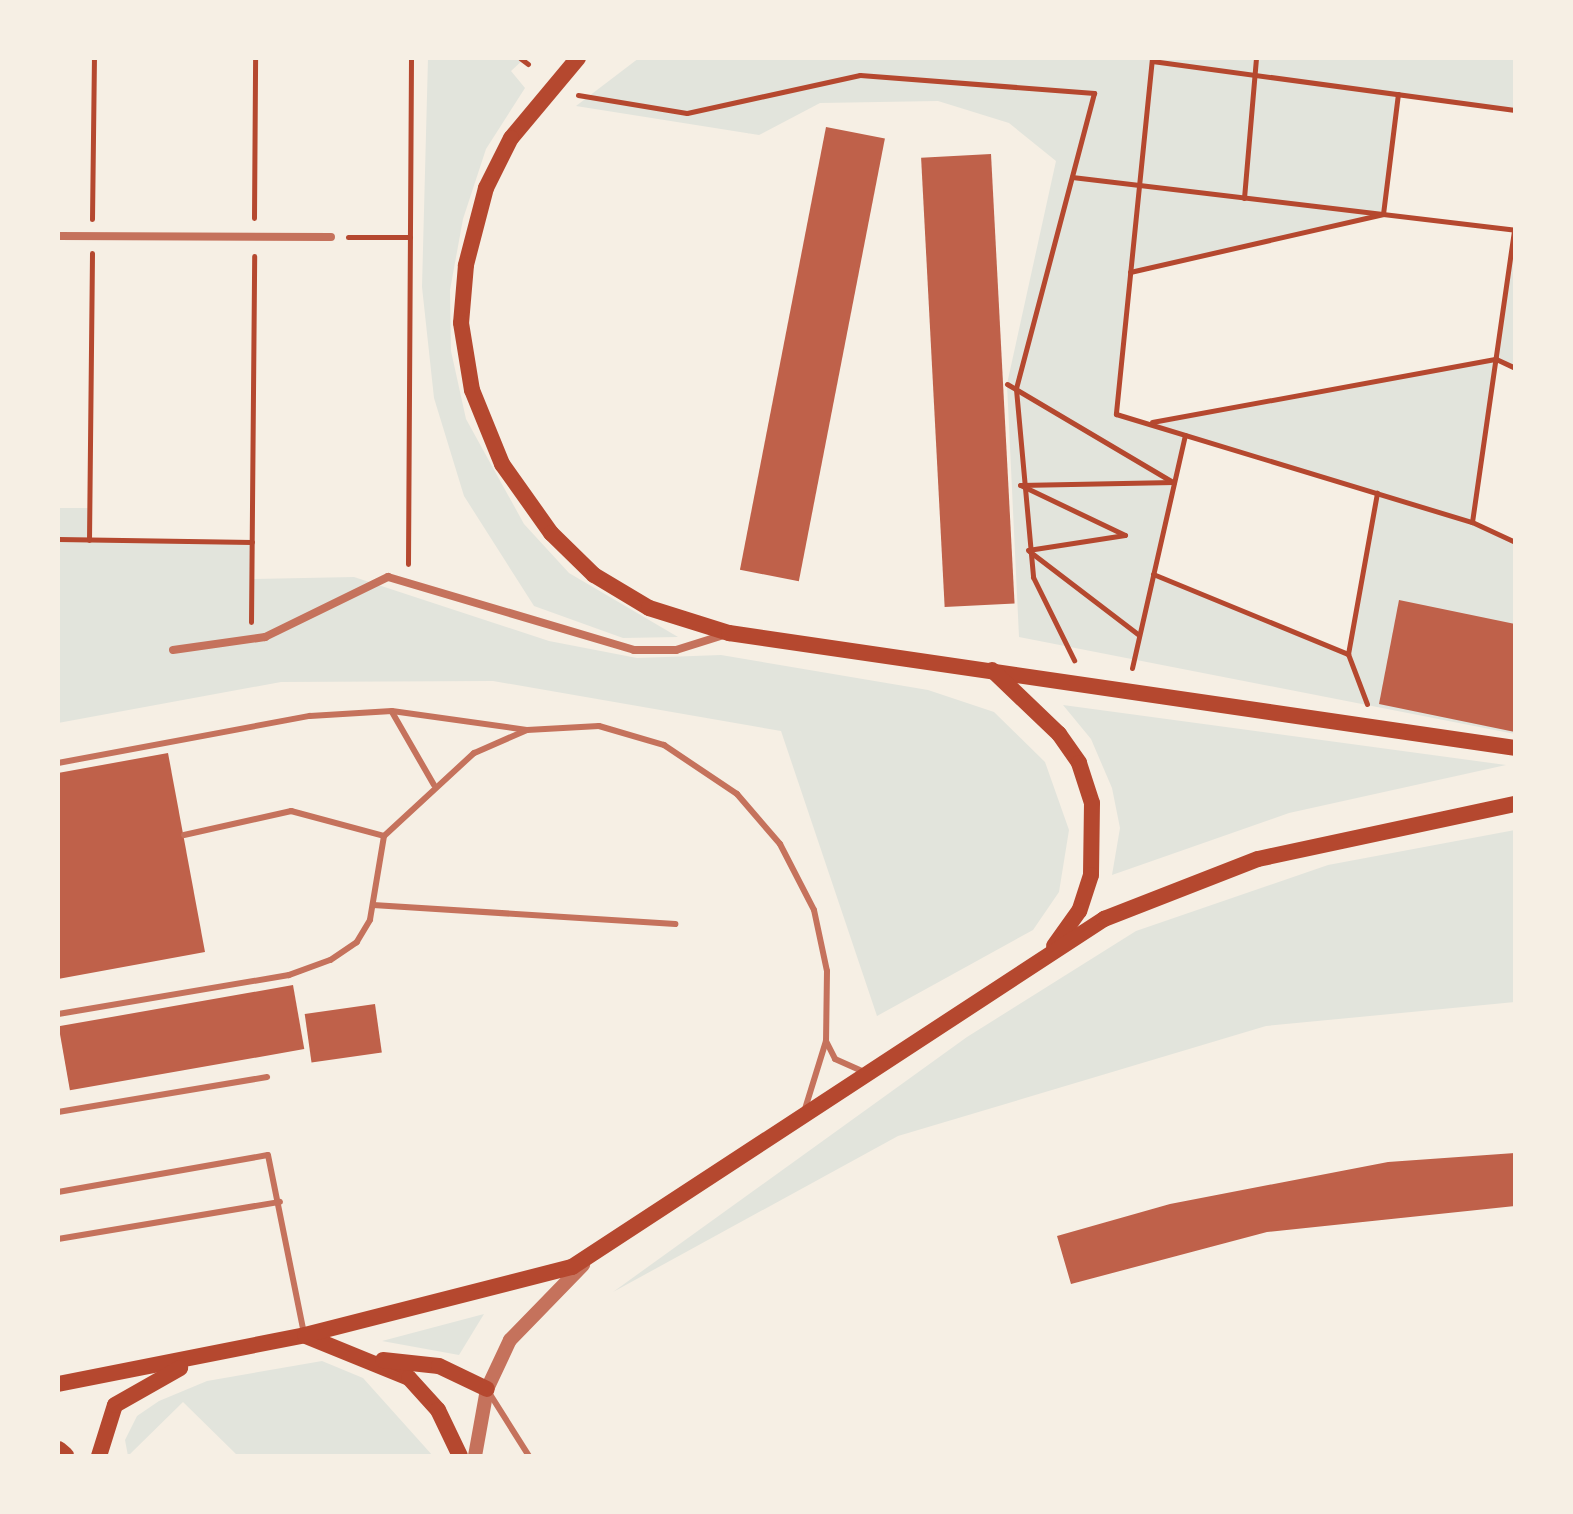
<!DOCTYPE html>
<style>
body{margin:0}
#map{position:relative;width:1573px;height:1514px;overflow:hidden;background:#f6efe4;font-family:"IBM Plex Sans",sans-serif}
div>[style]{position:absolute}
[style*='--x']{left:calc(var(--x)*1px);top:calc(var(--y)*1px);width:calc(var(--w)*1px);rotate:calc(var(--a)*1deg)}
.green>*{inset:0;background:#e2e4dc}
.building>*{inset:0;background:#bf614a;transform-origin:0 0}
.path>*{height:5px;margin:-2.5px;padding:0 2.5px;transform-origin:2.5px;border-radius:2.5px;background:#b5482f}
.service>*{height:6px;margin:-3px;padding:0 3px;transform-origin:3px;border-radius:3px;background:#c5725c}
.minor>*{height:8px;margin:-4px;padding:0 4px;transform-origin:4px;border-radius:4px;background:#c5725c}
.tertiary>*{height:14px;margin:-7px;padding:0 7px;transform-origin:7px;border-radius:7px;background:#c5725c}
.secondary>*{height:16px;margin:-8px;padding:0 8px;transform-origin:8px;border-radius:8px;background:#b5482f}
.primary>*{height:20px;margin:-10px;padding:0 10px;transform-origin:10px;border-radius:10px;background:#b5482f}
span{translate:-50% -50%;white-space:nowrap;text-align:center;line-height:1.15;-webkit-text-stroke:8px #f6efe4;paint-order:stroke}
.frame{position:absolute;inset:0;border:60px solid #f6efe4;pointer-events:none}
</style>
<div id="map">
<div class="green">
<i style="clip-path:polygon(428px 58px,525px 58px,511px 71px,525px 88px,486px 149px,463px 219px,450px 290px,451px 351px,466px 419px,524px 524px,569px 573px,678px 637px,623px 638px,534px 606px,464px 496px,434px 398px,422px 287px)"></i>
<i style="clip-path:polygon(evenodd,639px 58px,1515px 58px,1515px 110px,1398px 94px,1383px 214px,1131px 272px,1116px 413px,1148px 423px,1495px 359px,1515px 230px,1515px 368px,1496px 359px,1472px 521px,1515px 542px,1515px 734px,1019px 637px,1007px 384px,1056px 161px,1009px 123px,938px 101px,820px 103px,759px 135px,576px 106px,639px 58px,1186px 435px,1377px 493px,1348px 653px,1154px 574px,1186px 435px)"></i>
<i style="clip-path:polygon(58px 508px,90px 508px,89px 539px,252px 542px,252px 579px,354px 577px,549px 641px,637px 658px,721px 655px,928px 690px,994px 712px,1045px 762px,1069px 830px,1059px 892px,1033px 930px,877px 1016px,781px 731px,493px 681px,281px 682px,58px 723px)"></i>
<i style="clip-path:polygon(1063px 705px,1506px 765px,1289px 813px,1112px 875px,1120px 828px,1112px 788px,1091px 739px)"></i>
<i style="clip-path:polygon(1515px 830px,1515px 1002px,1266px 1026px,898px 1136px,613px 1292px,967px 1037px,1136px 931px,1328px 865px)"></i>
<i style="clip-path:polygon(484px 1314px,459px 1355px,382px 1341px)"></i>
<i style="clip-path:polygon(322px 1361px,363px 1378px,433px 1456px,238px 1456px,183px 1402px,128px 1456px,125px 1440px,137px 1416px,159px 1401px,207px 1381px)"></i>
</div>
<div class="building">
<i style="left:826px;top:127px;width:60px;height:451px;rotate:11deg"></i>
<i style="left:991px;top:154px;width:450px;height:70px;rotate:87deg"></i>
<i style="clip-path:polygon(1399px 600px,1515px 624px,1515px 732px,1379px 704px)"></i>
<i style="clip-path:polygon(168px 753px,205px 952px,58px 979px,58px 773px)"></i>
<i style="left:293px;top:985px;width:65px;height:238px;rotate:80deg"></i>
<i style="left:375px;top:1004px;width:49px;height:71px;rotate:82deg"></i>
<i style="clip-path:polygon(1515px 1153px,1515px 1206px,1267px 1232px,1071px 1284px,1057px 1236px,1170px 1204px,1388px 1162px)"></i>
</div>
<div class="path">
<i style="--x:520;--y:58;--w:10;--a:37"></i>
<i style="--x:1152;--y:58;--w:358;--a:95.8"></i>
<i style="--x:1116;--y:414;--w:372;--a:16.9"></i>
<i style="--x:1472;--y:522;--w:47;--a:24.9"></i>
<i style="--x:1152;--y:61;--w:366;--a:7.7"></i>
<i style="--x:578;--y:95;--w:110;--a:9.4"></i>
<i style="--x:687;--y:113;--w:177;--a:-12.4"></i>
<i style="--x:860;--y:75;--w:235;--a:4.4"></i>
<i style="--x:1094;--y:93;--w:306;--a:104.8"></i>
<i style="--x:1016;--y:389;--w:189;--a:84.8"></i>
<i style="--x:1033;--y:577;--w:93;--a:63.7"></i>
<i style="--x:1072;--y:177;--w:446;--a:6.8"></i>
<i style="--x:1244;--y:198;--w:141;--a:-85.1"></i>
<i style="--x:254;--y:218;--w:160;--a:-89.6"></i>
<i style="--x:92;--y:219;--w:161;--a:-89.3"></i>
<i style="--x:348;--y:237;--w:62;--a:0"></i>
<i style="--x:1130;--y:272;--w:260;--a:-12.9"></i>
<i style="--x:1383;--y:214;--w:121;--a:-82.9"></i>
<i style="--x:1007;--y:384;--w:193;--a:30.6"></i>
<i style="--x:1152;--y:422;--w:350;--a:-10.4"></i>
<i style="--x:1496;--y:359;--w:21;--a:25"></i>
<i style="--x:1472;--y:522;--w:295;--a:-81.8"></i>
<i style="--x:58;--y:539;--w:194;--a:0.9"></i>
<i style="--x:89;--y:540;--w:287;--a:-89.4"></i>
<i style="--x:1028;--y:550;--w:98;--a:-8.8"></i>
<i style="--x:1125;--y:535;--w:116;--a:-154.5"></i>
<i style="--x:1020;--y:485;--w:154;--a:-1.1"></i>
<i style="--x:1029;--y:551;--w:138;--a:37.4"></i>
<i style="--x:408;--y:564;--w:506;--a:-89.66"></i>
<i style="--x:1153;--y:574;--w:211;--a:22.3"></i>
<i style="--x:251;--y:622;--w:366;--a:-89.5"></i>
<i style="--x:1132;--y:668;--w:239;--a:-77.2"></i>
<i style="--x:1367;--y:704;--w:53;--a:-110.8"></i>
<i style="--x:1348;--y:654;--w:164;--a:-79.8"></i>
</div>
<div class="service">
<i style="--x:392;--y:712;--w:84;--a:60.1"></i>
<i style="--x:527;--y:730;--w:72;--a:-3.2"></i>
<i style="--x:599;--y:726;--w:68;--a:16.3"></i>
<i style="--x:664;--y:745;--w:88;--a:33.9"></i>
<i style="--x:737;--y:794;--w:66;--a:49.3"></i>
<i style="--x:780;--y:844;--w:74;--a:62.7"></i>
<i style="--x:814;--y:910;--w:62;--a:78"></i>
<i style="--x:827;--y:971;--w:70;--a:90.8"></i>
<i style="--x:826;--y:1041;--w:71;--a:107.2"></i>
<i style="--x:58;--y:763;--w:256;--a:-10.6"></i>
<i style="--x:310;--y:716;--w:82;--a:-3.5"></i>
<i style="--x:392;--y:711;--w:136;--a:8"></i>
<i style="--x:527;--y:730;--w:58;--a:156.5"></i>
<i style="--x:474;--y:753;--w:122;--a:137.3"></i>
<i style="--x:384;--y:836;--w:85;--a:99.5"></i>
<i style="--x:370;--y:920;--w:26;--a:121"></i>
<i style="--x:357;--y:942;--w:32;--a:146"></i>
<i style="--x:330;--y:960;--w:44;--a:159.9"></i>
<i style="--x:289;--y:975;--w:234;--a:170.4"></i>
<i style="--x:184;--y:835;--w:110;--a:-12.6"></i>
<i style="--x:291;--y:811;--w:96;--a:15"></i>
<i style="--x:373;--y:905;--w:303;--a:3.6"></i>
<i style="--x:826;--y:1041;--w:20;--a:63"></i>
<i style="--x:835;--y:1059;--w:32;--a:24"></i>
<i style="--x:58;--y:1112;--w:212;--a:-9.5"></i>
<i style="--x:58;--y:1192;--w:213;--a:-10"></i>
<i style="--x:268;--y:1155;--w:182;--a:78.6"></i>
<i style="--x:58;--y:1239;--w:225;--a:-9.5"></i>
<i style="--x:488;--y:1391;--w:77;--a:57.8"></i>
</div>
<div class="minor">
<i style="--x:58;--y:236;--w:273;--a:0.2"></i>
<i style="--x:173;--y:650;--w:93;--a:-8"></i>
<i style="--x:265;--y:637;--w:137;--a:-26"></i>
<i style="--x:388;--y:577;--w:257;--a:16.5"></i>
<i style="--x:634;--y:650;--w:42;--a:0"></i>
<i style="--x:676;--y:650;--w:50;--a:-17.4"></i>
</div>
<div class="tertiary">
<i style="--x:475;--y:1456;--w:68;--a:-79.8"></i>
<i style="--x:487;--y:1389;--w:54;--a:-64.9"></i>
<i style="--x:510;--y:1340;--w:105;--a:-45.8"></i>
</div>
<div class="secondary">
<i style="--x:578;--y:58;--w:104;--a:129.9"></i>
<i style="--x:511;--y:138;--w:56;--a:116.6"></i>
<i style="--x:486;--y:188;--w:80;--a:104.6"></i>
<i style="--x:466;--y:265;--w:58;--a:94.9"></i>
<i style="--x:461;--y:323;--w:68;--a:80.7"></i>
<i style="--x:472;--y:390;--w:80;--a:67.9"></i>
<i style="--x:502;--y:464;--w:85;--a:54.6"></i>
<i style="--x:551;--y:533;--w:60;--a:44.3"></i>
<i style="--x:594;--y:575;--w:64;--a:31"></i>
<i style="--x:649;--y:608;--w:84;--a:17.4"></i>
<i style="--x:729;--y:633;--w:794;--a:8.32"></i>
<i style="--x:992;--y:670;--w:93;--a:43.7"></i>
<i style="--x:1059;--y:734;--w:35;--a:55"></i>
<i style="--x:1079;--y:763;--w:42;--a:72"></i>
<i style="--x:1092;--y:803;--w:72;--a:90.8"></i>
<i style="--x:1091;--y:875;--w:38;--a:108"></i>
<i style="--x:1079;--y:911;--w:43;--a:125.5"></i>
<i style="--x:306;--y:1336;--w:111;--a:22.2"></i>
<i style="--x:409;--y:1378;--w:43;--a:47.8"></i>
<i style="--x:438;--y:1410;--w:51;--a:64.4"></i>
<i style="--x:383;--y:1360;--w:56;--a:6.1"></i>
<i style="--x:439;--y:1366;--w:53;--a:25.6"></i>
<i style="--x:58;--y:1384;--w:252;--a:-11.2"></i>
<i style="--x:305;--y:1335;--w:276;--a:-14.3"></i>
<i style="--x:572;--y:1267;--w:636;--a:-33.19"></i>
<i style="--x:1104;--y:919;--w:165;--a:-21.3"></i>
<i style="--x:1258;--y:859;--w:263;--a:-12.1"></i>
<i style="--x:99;--y:1456;--w:53;--a:-72.6"></i>
<i style="--x:115;--y:1405;--w:75;--a:-29.6"></i>
</div>
<div class="primary">
<i style="--x:58;--y:1451;--w:8;--a:40"></i>
</div>
<div class="frame"></div>
</div>
